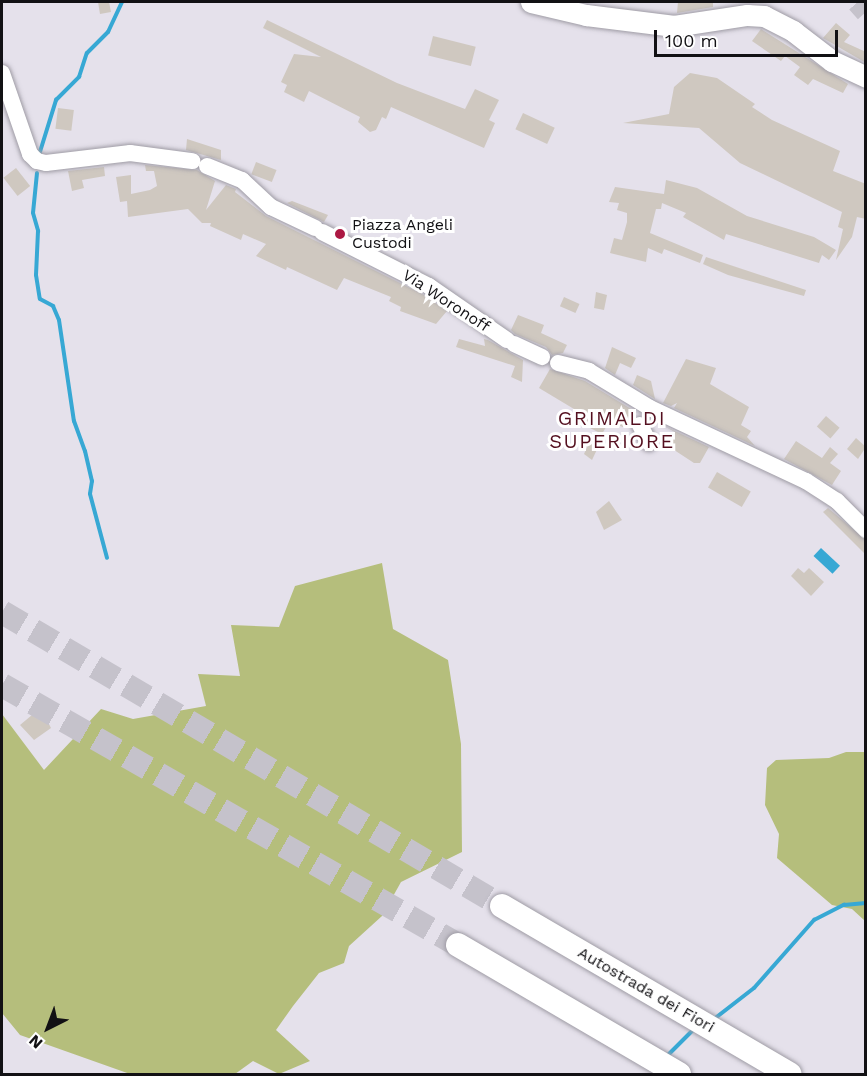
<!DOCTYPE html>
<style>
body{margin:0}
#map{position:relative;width:867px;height:1076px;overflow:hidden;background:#e5e1eb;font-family:"Work Sans",sans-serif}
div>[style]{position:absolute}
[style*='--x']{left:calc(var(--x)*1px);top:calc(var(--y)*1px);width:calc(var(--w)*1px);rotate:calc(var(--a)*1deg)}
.green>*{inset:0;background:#b5be7c}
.water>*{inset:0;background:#37a8d4;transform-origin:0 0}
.stream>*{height:4px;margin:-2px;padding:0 2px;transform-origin:2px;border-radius:2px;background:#37a8d4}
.building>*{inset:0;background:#cfc8c0;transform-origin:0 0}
.major-tunnel>*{height:21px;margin-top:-10.5px;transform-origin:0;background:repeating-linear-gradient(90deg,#c5c2cb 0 21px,transparent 0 31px)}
.highway-tunnel>*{height:24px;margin-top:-12px;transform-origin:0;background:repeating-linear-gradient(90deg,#c5c2cb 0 24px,transparent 0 36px)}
.roads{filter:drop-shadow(0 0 2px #9f9ca5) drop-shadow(0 0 2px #9f9ca5)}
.minor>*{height:16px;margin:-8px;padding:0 8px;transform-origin:8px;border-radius:8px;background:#fff}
.major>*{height:21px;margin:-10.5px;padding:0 10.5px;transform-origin:10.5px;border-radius:10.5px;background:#fff}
.highway>*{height:24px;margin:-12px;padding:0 12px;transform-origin:12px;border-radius:12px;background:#fff}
.dots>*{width:16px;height:16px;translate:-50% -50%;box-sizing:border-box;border:3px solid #fff;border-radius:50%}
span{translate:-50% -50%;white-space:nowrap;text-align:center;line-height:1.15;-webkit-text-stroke:6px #fff;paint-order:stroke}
.poi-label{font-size:16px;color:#121114}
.left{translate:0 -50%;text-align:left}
.street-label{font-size:16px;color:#121114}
.quarter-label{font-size:20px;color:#540f1f;letter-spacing:1.5px}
.frame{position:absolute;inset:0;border:3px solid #121114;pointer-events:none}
.north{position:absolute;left:18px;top:998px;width:60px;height:60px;-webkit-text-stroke:4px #fff;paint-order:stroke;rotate:222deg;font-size:16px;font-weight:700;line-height:24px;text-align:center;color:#121114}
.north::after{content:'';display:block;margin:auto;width:21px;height:27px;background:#121114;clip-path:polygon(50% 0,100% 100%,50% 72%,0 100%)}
.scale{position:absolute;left:654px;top:30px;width:184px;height:27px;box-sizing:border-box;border:3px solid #121114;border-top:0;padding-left:8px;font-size:18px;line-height:21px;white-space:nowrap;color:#121114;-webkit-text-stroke:4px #fff;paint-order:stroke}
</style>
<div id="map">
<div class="green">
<i style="clip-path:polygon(382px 563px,393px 629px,448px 660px,461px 744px,462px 852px,401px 882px,382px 916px,349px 946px,344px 963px,319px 973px,293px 1006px,276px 1030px,310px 1061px,279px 1074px,253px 1061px,235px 1074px,130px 1074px,20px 1035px,2px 1013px,2px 714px,44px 770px,101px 709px,133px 719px,206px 706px,198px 674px,240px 676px,231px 625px,279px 627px,295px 586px)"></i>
<i style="clip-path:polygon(846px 752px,865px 752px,865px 921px,852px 909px,832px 905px,777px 858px,779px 834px,765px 805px,767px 768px,776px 760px,829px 758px)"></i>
</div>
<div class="water">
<i style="left:821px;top:548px;width:26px;height:11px;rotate:43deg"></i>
</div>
<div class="stream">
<i style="--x:39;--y:155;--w:58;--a:-72.8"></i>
<i style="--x:56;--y:100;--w:33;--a:-45"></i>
<i style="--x:79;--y:77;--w:25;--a:-72"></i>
<i style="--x:87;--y:53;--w:30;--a:-45"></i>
<i style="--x:108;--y:32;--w:33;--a:-65"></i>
<i style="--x:37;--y:173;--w:40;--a:95.7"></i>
<i style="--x:33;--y:213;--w:19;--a:74"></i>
<i style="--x:38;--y:231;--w:44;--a:92.6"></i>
<i style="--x:36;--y:275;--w:24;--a:81"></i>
<i style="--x:40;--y:299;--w:15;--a:28"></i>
<i style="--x:53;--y:306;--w:15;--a:67"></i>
<i style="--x:59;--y:320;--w:102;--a:81.6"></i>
<i style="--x:74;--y:421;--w:32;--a:70"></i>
<i style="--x:85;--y:451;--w:31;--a:77"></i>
<i style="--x:92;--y:481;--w:13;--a:99"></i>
<i style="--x:90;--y:494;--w:66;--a:75.1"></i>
<i style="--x:714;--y:1019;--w:51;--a:-37.8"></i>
<i style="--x:754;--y:988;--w:91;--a:-48.6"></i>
<i style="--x:814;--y:920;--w:34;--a:-27"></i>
<i style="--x:844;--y:905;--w:22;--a:-5"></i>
<i style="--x:666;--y:1057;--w:41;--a:-45"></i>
</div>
<div class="building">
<i style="clip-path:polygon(98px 2px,109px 2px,111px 12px,100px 14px)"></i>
<i style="clip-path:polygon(678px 2px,713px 2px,713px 7px,677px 13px)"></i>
<i style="clip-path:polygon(267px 20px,397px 83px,465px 109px,475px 89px,499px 100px,489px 120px,495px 123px,484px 148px,391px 107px,386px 119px,382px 117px,376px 130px,370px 132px,358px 122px,360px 117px,309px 91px,304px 102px,284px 92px,287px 85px,281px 82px,294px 54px,321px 57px,263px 28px)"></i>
<i style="clip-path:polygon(836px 23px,850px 35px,844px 42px,866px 52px,866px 63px,823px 38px)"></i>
<i style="clip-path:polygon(761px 29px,848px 84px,843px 93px,813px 79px,808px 85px,794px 75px,800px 67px,785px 56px,781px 61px,752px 41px)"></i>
<i style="left:433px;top:36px;width:44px;height:20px;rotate:14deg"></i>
<i style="clip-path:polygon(690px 73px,717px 78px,755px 104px,752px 107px,772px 120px,840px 151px,833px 171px,866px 184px,866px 219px,857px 217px,852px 237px,836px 260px,843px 229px,838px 227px,842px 212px,740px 163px,699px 128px,623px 123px,669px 114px,674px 87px)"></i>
<i style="left:58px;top:108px;width:16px;height:21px;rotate:7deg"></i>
<i style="left:523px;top:113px;width:35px;height:18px;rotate:25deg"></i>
<i style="clip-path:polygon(187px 139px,221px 150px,221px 160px,186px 150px)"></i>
<i style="left:256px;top:162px;width:22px;height:13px;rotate:21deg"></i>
<i style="clip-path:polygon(145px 165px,197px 170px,215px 181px,206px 210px,226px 185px,236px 189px,235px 192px,266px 216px,424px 295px,447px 311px,436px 324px,400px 311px,401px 307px,389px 301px,391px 297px,344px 278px,337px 290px,287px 267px,286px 270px,256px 256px,266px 244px,243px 234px,241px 240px,210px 226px,211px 223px,202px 223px,188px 209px,128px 217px,127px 201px,120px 202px,116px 177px,131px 175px,131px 194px,150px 190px,157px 186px,154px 171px,146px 171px)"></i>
<i style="clip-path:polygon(104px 167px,105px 176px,82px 180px,84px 188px,72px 191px,68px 171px)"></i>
<i style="left:16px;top:168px;width:23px;height:16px;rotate:52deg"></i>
<i style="clip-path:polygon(666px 180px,697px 188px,747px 216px,814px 237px,836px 250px,829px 260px,822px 255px,819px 263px,726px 234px,724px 240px,683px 217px,686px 213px,662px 203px,661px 209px,656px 209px,650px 233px,703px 255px,700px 263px,664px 249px,662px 254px,648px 248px,646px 262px,610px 253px,614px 238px,622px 240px,627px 222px,627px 213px,617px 210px,619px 203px,609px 202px,615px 187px,664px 194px)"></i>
<i style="clip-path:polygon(292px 201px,328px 215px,324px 222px,287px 203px)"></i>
<i style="clip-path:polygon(706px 257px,806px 290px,804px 296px,728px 275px,703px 264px)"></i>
<i style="clip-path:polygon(596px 292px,607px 295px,604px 310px,594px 308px)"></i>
<i style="left:564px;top:297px;width:17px;height:10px;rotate:24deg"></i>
<i style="clip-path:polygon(518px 315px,544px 325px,541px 333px,567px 345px,563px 353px,552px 355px,546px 347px,515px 334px,511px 330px)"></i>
<i style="clip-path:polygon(459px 339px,485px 346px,484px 339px,488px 340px,523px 360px,522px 382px,511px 377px,515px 366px,456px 347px)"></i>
<i style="clip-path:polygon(612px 347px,636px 358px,631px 368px,620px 363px,615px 375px,605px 368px)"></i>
<i style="clip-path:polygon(686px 359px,716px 368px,710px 384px,749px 407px,741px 425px,751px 431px,747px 437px,755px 446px,674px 408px,677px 403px,671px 406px,663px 403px)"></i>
<i style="clip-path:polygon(550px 369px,585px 381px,641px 415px,632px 410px,623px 427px,609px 422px,602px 434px,576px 421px,578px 414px,574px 409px,539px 388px)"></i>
<i style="clip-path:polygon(637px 375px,651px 381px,655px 399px,633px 385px)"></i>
<i style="left:826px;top:416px;width:18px;height:14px;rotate:41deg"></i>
<i style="clip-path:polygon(664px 426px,709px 447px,700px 463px,694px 463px,665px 444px,675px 432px)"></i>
<i style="clip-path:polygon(592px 436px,601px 441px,592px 460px,584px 454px)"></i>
<i style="clip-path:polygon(856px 438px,866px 447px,858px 459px,847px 449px)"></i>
<i style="clip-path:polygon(796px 441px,822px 458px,830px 447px,838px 454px,830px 463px,841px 471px,832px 485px,784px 459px)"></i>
<i style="left:717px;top:472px;width:39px;height:18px;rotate:30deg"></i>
<i style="clip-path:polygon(609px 501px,622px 520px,604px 530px,596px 512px)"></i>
<i style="clip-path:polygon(828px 508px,866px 540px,866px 555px,823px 512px)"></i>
<i style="clip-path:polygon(798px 568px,804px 573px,809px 568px,824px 582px,811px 596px,791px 576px)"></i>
<i style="clip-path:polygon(44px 705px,51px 713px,46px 718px,51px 728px,34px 740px,20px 725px)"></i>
</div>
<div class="major-tunnel">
<i style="--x:857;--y:2;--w:13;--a:48"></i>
</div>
<div class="highway-tunnel">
<i style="--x:2;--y:612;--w:580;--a:30.46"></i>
<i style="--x:2;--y:685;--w:525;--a:29.69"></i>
</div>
<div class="roads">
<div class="minor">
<i style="--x:2;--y:73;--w:86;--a:70.9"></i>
<i style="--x:30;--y:154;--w:10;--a:45"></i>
<i style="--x:37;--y:161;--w:9;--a:13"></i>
<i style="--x:46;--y:163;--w:85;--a:-6.8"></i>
<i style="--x:130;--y:153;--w:63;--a:7.4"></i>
<i style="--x:207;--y:166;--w:38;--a:22"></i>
<i style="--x:242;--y:180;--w:40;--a:43"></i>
<i style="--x:271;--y:207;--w:49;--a:25.5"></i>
<i style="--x:322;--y:232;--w:120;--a:26.8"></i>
<i style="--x:429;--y:286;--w:95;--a:34.7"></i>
<i style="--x:514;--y:344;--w:31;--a:25"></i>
<i style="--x:558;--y:363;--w:32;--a:14"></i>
<i style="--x:589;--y:371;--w:71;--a:31.2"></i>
<i style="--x:650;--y:408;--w:172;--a:25.1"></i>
<i style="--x:806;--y:481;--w:37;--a:33"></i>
<i style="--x:837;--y:501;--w:41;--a:45"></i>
<i style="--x:640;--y:425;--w:20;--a:63"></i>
</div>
<div class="major">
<i style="--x:531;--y:2;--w:57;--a:13.3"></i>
<i style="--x:586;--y:15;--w:89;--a:7.1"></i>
<i style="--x:674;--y:26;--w:74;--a:-8.6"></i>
<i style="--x:747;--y:15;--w:17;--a:3"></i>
<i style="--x:764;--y:16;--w:33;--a:27"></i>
<i style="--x:793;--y:31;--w:49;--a:37.6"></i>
<i style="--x:832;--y:61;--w:38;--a:25"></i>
</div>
<div class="highway">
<i style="--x:502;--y:906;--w:333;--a:30.3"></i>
<i style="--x:458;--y:945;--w:256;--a:30.3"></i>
</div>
</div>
<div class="dots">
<i style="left:340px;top:234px;background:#ac1843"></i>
</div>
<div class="poi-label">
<span class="left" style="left:352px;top:234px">Piazza Angeli<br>Custodi</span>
</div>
<div class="street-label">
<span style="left:446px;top:301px;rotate:33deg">Via Woronoff</span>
<span style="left:646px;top:990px;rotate:30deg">Autostrada dei Fiori</span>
</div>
<div class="quarter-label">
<span style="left:612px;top:430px">GRIMALDI<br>SUPERIORE</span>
</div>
<div class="frame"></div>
<div class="north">N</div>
<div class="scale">100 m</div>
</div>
